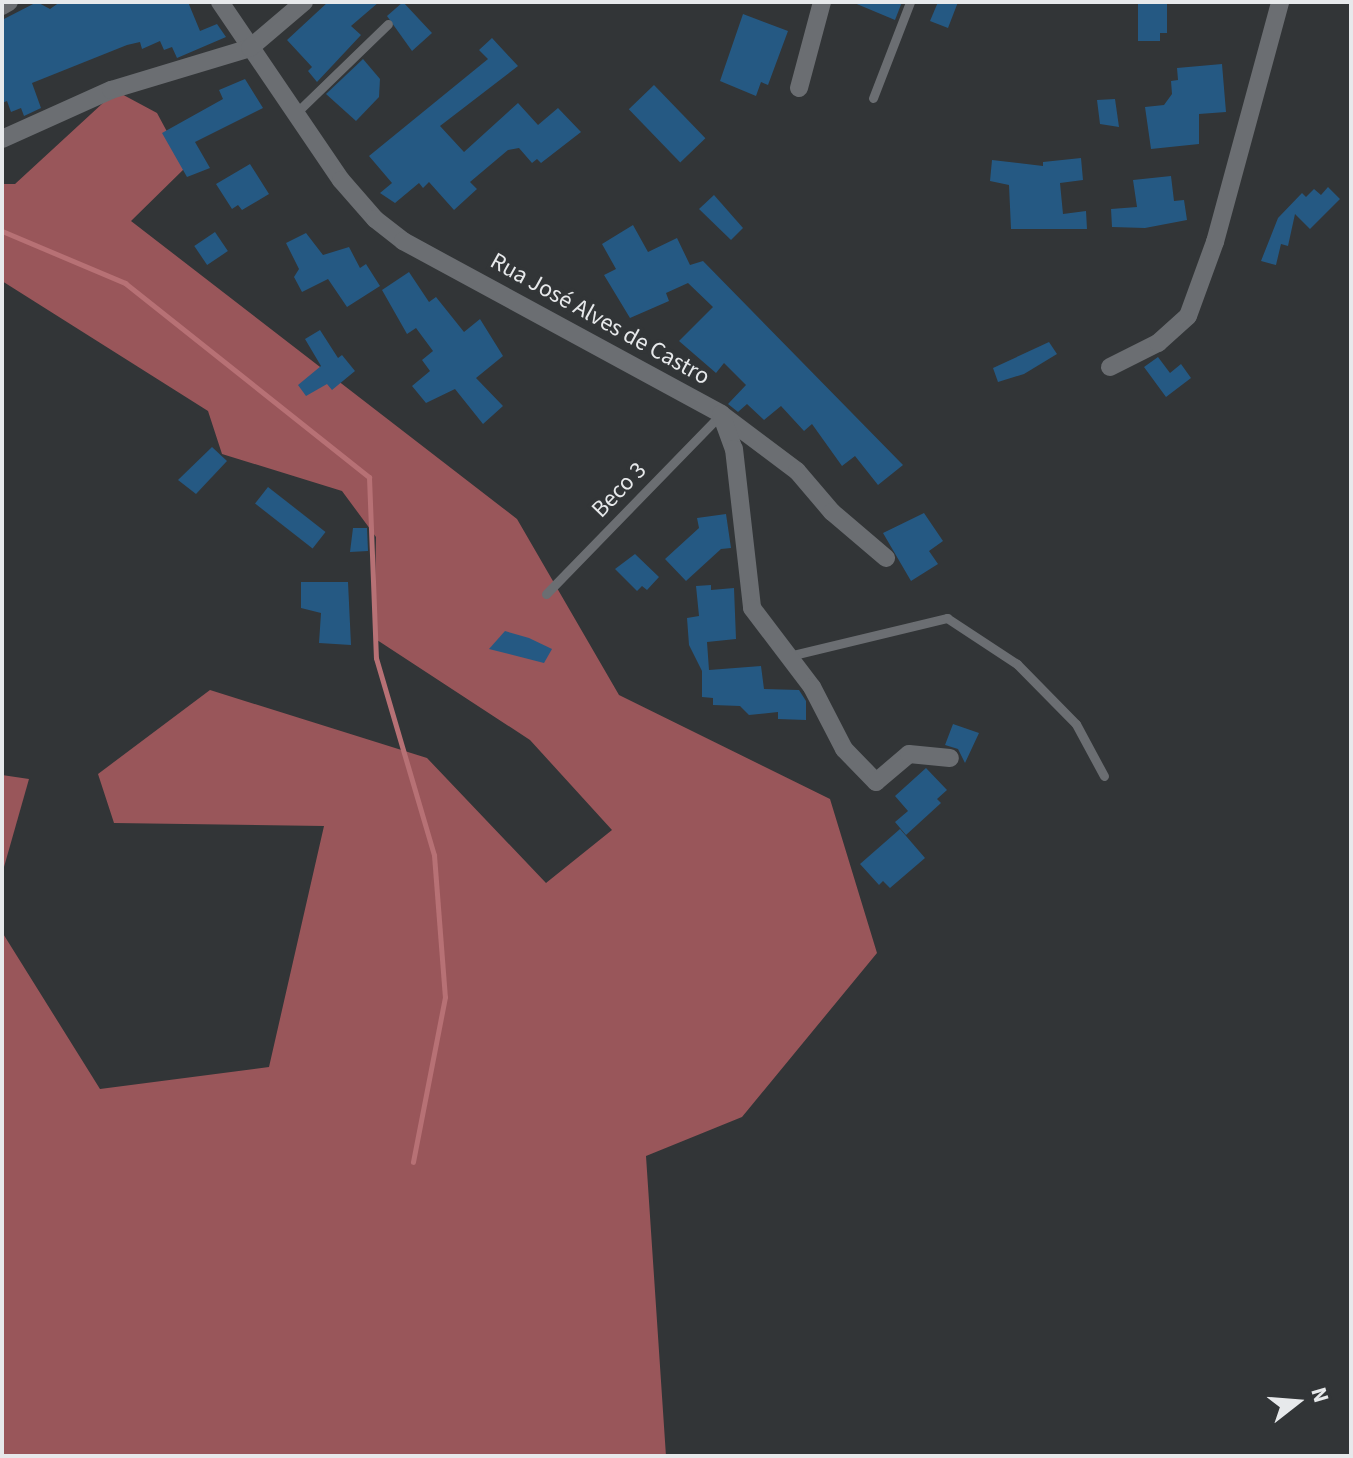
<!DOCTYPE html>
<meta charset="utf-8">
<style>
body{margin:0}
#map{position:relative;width:1353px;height:1458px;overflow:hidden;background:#323537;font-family:"Source Sans 3",sans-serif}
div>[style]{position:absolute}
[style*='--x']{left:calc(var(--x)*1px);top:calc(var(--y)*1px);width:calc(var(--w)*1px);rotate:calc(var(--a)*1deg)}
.forest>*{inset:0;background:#99565a}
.stream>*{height:5px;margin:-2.5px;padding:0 2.5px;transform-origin:2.5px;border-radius:2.5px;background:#b77175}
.building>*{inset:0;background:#255983;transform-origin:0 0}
.lane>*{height:9px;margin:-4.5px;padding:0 4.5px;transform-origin:4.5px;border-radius:4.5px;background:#6b6e72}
.street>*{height:18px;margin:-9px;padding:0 9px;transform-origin:9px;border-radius:9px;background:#6b6e72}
span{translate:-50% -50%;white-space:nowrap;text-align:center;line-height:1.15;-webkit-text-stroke:7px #323537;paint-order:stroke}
.street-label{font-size:24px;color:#e7e9eb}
.frame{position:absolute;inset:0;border:4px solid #e7e9eb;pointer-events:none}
.north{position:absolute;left:1257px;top:1362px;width:80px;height:80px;-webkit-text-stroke:6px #323537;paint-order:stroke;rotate:73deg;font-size:22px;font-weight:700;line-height:32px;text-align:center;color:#e7e9eb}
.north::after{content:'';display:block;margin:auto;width:28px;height:36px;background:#e7e9eb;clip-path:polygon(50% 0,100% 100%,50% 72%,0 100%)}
</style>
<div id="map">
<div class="forest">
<i style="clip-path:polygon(116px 91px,157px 113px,186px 167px,131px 221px,517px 519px,619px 695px,830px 799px,877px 953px,742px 1117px,646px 1156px,666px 1456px,2px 1456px,2px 932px,100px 1089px,269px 1067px,324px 826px,114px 823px,98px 774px,210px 690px,427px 758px,546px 883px,612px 830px,530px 740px,374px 638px,376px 537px,342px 491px,222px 454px,208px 411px,2px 281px,2px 184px,15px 184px)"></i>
<i style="clip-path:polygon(2px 775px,29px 779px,2px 874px)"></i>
</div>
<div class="stream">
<i style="--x:2;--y:231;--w:134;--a:22.9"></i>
<i style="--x:125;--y:283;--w:312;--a:38.5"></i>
<i style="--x:369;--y:477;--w:181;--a:87.8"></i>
<i style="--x:376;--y:658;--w:205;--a:73.6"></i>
<i style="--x:434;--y:855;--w:142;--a:85.6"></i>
<i style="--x:445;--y:997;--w:168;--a:101"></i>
</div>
<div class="building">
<i style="clip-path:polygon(37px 2px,50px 9px,60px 2px,188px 2px,200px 31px,217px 24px,226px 37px,177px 58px,172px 47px,164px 50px,160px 41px,142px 49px,140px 42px,127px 45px,32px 83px,41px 108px,24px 116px,21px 108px,11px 112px,7px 101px,2px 103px,2px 20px)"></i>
<i style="clip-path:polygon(328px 2px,379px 2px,351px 26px,361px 35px,317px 82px,308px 71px,312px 67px,287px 40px)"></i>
<i style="clip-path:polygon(403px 2px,432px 33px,412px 51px,387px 16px)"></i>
<i style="clip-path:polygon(852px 2px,902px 2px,895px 20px)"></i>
<i style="clip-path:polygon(938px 2px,958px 2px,948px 28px,930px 21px)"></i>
<i style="clip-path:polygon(1138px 2px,1167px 2px,1167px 33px,1160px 33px,1160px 41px,1138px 41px)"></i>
<i style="clip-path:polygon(743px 14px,788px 31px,768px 85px,761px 82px,756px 96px,720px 81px)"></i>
<i style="clip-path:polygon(492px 38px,518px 66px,440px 126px,464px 152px,518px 103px,538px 125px,558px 108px,581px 132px,541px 163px,537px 159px,532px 163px,519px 148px,508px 150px,470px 182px,477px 189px,454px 210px,429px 182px,423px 188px,419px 183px,395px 203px,380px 193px,392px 183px,369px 156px,488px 59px,479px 50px)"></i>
<i style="clip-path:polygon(363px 59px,380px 79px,379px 97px,356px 121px,326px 94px)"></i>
<i style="clip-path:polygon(1222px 64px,1226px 112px,1199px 114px,1199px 144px,1151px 149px,1145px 107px,1164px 105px,1172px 94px,1171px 81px,1178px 80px,1177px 68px)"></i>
<i style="clip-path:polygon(245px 79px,263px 108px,195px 142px,210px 168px,187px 177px,162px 133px,223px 99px,219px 90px)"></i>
<i style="left:654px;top:85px;width:74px;height:35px;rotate:46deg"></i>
<i style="clip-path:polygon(1115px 99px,1119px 127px,1100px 124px,1097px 100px)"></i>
<i style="clip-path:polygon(1081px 158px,1083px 180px,1060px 183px,1063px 214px,1086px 211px,1087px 229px,1011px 229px,1009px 185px,990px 181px,992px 160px,1043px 166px,1043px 162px)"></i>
<i style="clip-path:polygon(250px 164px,269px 194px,242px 210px,238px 205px,232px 209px,216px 184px)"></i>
<i style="clip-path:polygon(1171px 176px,1174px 201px,1184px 200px,1187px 220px,1145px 228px,1112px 227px,1111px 209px,1137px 207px,1133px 180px)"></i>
<i style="clip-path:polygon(1328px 187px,1340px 199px,1310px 229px,1295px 214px,1288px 246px,1281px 244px,1276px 265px,1261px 261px,1278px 218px,1302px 193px,1306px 197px,1314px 189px,1321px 195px)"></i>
<i style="clip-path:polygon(714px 195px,743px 228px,731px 240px,699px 209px)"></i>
<i style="clip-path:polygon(633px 225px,648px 252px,677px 238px,690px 265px,703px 261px,903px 465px,878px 485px,855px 456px,842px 466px,812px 424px,804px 431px,781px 406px,764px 420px,747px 404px,738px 412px,728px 404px,746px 385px,724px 363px,716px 373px,679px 341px,713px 307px,688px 283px,666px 293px,669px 301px,630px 318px,604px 275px,616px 269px,602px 244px)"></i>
<i style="left:215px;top:232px;width:23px;height:25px;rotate:56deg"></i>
<i style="clip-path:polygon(306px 233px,323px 255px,349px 247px,360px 268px,366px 264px,380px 286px,347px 307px,328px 279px,302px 292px,294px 277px,299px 269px,286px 243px)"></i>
<i style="clip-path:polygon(409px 272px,429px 302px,436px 297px,464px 332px,480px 319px,503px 356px,476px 378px,503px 406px,483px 424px,455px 389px,426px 403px,412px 386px,430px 371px,422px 360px,433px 351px,416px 328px,407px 334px,382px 290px)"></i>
<i style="clip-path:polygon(320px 330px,338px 358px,342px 355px,355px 371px,332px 390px,327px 384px,306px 396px,298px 385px,321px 366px,305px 339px)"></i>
<i style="clip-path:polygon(1049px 342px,1057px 354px,1024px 374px,998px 382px,993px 368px)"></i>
<i style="clip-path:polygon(1158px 357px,1170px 373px,1181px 364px,1191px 378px,1166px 397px,1144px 367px)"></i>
<i style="clip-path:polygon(212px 447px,227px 461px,196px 494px,178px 480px)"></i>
<i style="left:268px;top:487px;width:73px;height:21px;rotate:38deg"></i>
<i style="clip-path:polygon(924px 513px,943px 541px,929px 551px,938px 564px,911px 581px,883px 533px)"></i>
<i style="clip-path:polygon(726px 514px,731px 548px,721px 549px,686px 581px,665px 559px,699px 528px,697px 518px)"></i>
<i style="clip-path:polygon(353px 528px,367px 528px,368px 551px,350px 552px)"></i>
<i style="clip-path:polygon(635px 554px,659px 577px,647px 590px,642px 586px,637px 591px,615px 569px)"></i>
<i style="clip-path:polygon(301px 582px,348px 582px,351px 645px,319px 643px,321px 613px,301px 608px)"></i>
<i style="clip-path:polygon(711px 585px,711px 590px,734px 588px,736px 639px,707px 642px,709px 670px,761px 666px,764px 689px,799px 690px,806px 701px,806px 720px,778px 719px,778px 712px,749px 715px,740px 706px,713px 705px,713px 698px,702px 697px,702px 671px,689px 645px,687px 618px,699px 616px,696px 586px)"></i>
<i style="clip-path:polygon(505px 631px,529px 638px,552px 649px,544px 663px,489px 649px)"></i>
<i style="clip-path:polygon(953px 724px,979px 733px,965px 763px,958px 749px,945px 745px)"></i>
<i style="clip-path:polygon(926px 768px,947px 790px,937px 799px,941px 803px,906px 835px,895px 822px,908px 811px,895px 796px)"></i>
<i style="clip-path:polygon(900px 829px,925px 858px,890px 888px,883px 881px,879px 885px,860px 864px)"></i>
</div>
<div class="lane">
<i style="--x:873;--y:98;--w:103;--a:-68.9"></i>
<i style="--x:296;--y:113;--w:128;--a:-44.1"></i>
<i style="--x:546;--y:594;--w:251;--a:-45.8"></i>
<i style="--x:789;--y:656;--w:163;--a:-13.5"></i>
<i style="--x:947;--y:618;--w:84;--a:33.3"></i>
<i style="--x:1017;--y:664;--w:84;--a:45.5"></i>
<i style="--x:1076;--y:724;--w:59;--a:61.7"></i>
</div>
<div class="street">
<i style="--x:220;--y:2;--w:215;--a:55.8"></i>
<i style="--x:341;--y:180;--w:52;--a:48.9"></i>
<i style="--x:375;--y:219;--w:36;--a:38"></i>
<i style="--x:403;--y:241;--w:362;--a:28.5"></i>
<i style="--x:721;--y:414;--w:95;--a:36.9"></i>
<i style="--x:797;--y:471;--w:54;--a:49.5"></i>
<i style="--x:832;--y:512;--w:71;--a:40.4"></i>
<i style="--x:2;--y:6;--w:8;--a:-30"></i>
<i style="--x:799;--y:88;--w:89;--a:-75"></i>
<i style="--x:2;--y:139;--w:120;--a:-24.2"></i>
<i style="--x:111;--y:90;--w:145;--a:-16.8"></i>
<i style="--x:250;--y:48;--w:71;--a:-40.4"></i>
<i style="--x:1110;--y:367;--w:54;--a:-26.6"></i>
<i style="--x:1158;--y:343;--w:40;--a:-42"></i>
<i style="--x:1188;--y:316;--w:79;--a:-70"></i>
<i style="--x:1215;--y:242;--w:249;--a:-74.8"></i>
<i style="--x:721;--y:414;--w:37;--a:70"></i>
<i style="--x:734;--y:449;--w:160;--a:83.5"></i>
<i style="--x:752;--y:608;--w:99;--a:52.8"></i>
<i style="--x:812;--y:687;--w:70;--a:62.7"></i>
<i style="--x:844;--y:749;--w:46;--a:45.9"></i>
<i style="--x:876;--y:782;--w:43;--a:-40.3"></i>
<i style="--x:909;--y:754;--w:41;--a:5.6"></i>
</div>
<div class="street-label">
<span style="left:600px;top:319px;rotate:29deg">Rua José Alves de Castro</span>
<span style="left:619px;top:490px;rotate:-46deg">Beco 3</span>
</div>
<div class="frame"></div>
<div class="north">N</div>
</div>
